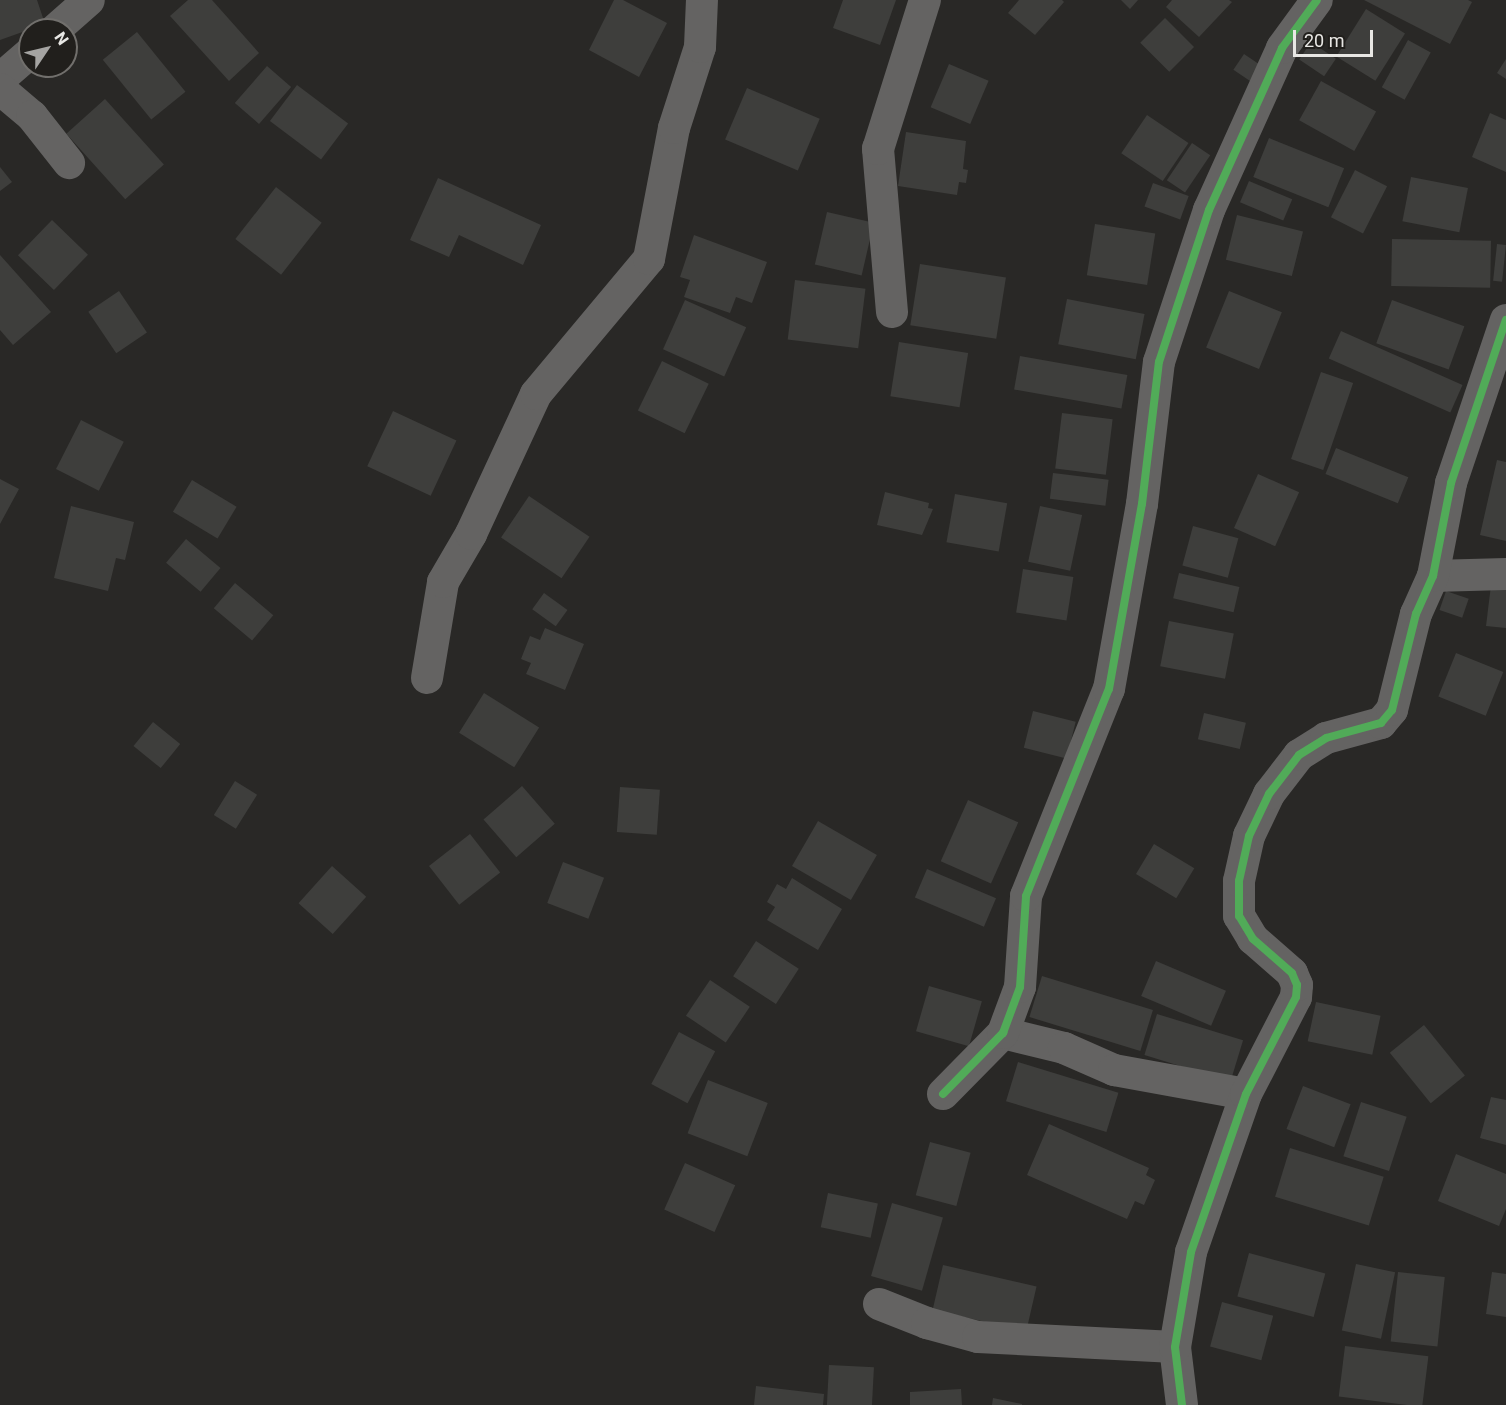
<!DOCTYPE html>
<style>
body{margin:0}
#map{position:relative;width:1506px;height:1405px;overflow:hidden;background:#292826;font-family:Roboto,sans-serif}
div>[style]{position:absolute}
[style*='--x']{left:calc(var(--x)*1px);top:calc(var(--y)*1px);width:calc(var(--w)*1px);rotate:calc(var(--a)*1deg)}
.building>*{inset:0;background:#3e3e3c;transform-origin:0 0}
.minor>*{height:32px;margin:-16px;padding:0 16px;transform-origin:16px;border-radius:16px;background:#646362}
.cycleway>*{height:8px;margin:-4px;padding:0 4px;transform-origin:4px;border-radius:4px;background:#51ab58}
span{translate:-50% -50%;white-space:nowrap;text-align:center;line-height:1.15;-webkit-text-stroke:5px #211f1c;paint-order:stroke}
.north{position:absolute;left:18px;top:18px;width:60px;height:60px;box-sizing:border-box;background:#211f1c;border:2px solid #716f6c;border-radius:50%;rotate:55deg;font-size:16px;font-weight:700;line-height:24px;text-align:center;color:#e8e7e4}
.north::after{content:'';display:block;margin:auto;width:21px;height:27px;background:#a5a4a2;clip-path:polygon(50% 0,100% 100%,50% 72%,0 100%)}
.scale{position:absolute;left:1293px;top:30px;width:80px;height:27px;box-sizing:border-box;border:3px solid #e8e7e4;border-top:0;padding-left:8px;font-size:18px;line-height:21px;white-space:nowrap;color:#e8e7e4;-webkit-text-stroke:4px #211f1c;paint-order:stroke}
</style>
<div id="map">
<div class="building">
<i style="clip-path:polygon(0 0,37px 0,45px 24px,0 40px)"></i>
<i style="clip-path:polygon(188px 0,212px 0,259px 53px,229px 81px,170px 16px)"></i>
<i style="clip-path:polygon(614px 0,623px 0,667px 23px,639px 77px,589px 50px)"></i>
<i style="clip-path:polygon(843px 0,896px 0,880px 45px,833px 28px)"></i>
<i style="clip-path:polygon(1019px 0,1062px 0,1064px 2px,1035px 35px,1008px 13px)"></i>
<i style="clip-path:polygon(1121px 0,1138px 0,1130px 9px)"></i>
<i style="clip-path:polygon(1172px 0,1229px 0,1232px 2px,1199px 37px,1166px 7px)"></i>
<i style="clip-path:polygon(1364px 0,1468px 0,1472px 2px,1450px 44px)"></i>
<i style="left:1366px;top:9px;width:46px;height:56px;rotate:32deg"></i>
<i style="left:1165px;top:18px;width:41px;height:35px;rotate:45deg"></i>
<i style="left:137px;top:32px;width:77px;height:44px;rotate:51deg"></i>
<i style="left:1408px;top:40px;width:26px;height:54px;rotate:29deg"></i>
<i style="left:1311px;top:42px;width:30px;height:21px;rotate:34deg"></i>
<i style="left:1244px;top:54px;width:25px;height:19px;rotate:34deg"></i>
<i style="clip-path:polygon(1506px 59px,1506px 79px,1497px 73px)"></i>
<i style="left:949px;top:64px;width:43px;height:47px;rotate:23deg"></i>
<i style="left:267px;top:66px;width:32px;height:49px;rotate:41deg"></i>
<i style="left:1321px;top:81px;width:63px;height:45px;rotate:29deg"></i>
<i style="left:297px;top:85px;width:64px;height:45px;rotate:37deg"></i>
<i style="left:747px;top:88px;width:79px;height:56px;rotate:23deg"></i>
<i style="left:105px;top:99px;width:88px;height:52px;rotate:48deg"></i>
<i style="clip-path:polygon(1490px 113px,1506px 120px,1506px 172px,1472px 157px)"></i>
<i style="left:1147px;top:115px;width:50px;height:46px;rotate:34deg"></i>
<i style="clip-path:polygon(906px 132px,966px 141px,963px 169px,968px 170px,966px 183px,959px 182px,957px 195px,898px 186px)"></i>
<i style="left:1269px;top:138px;width:81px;height:42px;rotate:22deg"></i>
<i style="left:1192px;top:143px;width:22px;height:45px;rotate:34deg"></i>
<i style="clip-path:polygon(0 167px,12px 182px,0 191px)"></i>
<i style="left:1355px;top:170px;width:36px;height:53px;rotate:27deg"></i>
<i style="left:1411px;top:177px;width:58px;height:45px;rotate:11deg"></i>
<i style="clip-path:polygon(438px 178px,541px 225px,523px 265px,459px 235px,449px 257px,410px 240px)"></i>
<i style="left:1249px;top:181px;width:47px;height:23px;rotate:23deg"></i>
<i style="left:1153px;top:183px;width:38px;height:25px;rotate:20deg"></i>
<i style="left:276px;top:187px;width:58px;height:66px;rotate:38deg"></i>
<i style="left:827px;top:212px;width:48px;height:54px;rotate:13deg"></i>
<i style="left:1237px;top:215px;width:68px;height:46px;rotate:14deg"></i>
<i style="left:52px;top:220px;width:50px;height:49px;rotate:44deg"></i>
<i style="left:1095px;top:224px;width:61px;height:52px;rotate:9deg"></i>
<i style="clip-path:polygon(694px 235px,767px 262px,752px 303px,736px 297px,730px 313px,684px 297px,690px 280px,680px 277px)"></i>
<i style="left:1392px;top:239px;width:99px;height:47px;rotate:1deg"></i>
<i style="left:1497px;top:244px;width:9px;height:37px;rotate:6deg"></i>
<i style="clip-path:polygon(0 255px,51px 312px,13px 345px,0 330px)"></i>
<i style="left:920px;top:264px;width:87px;height:62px;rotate:9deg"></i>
<i style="left:795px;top:280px;width:71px;height:60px;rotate:7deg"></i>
<i style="left:119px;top:291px;width:50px;height:37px;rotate:56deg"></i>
<i style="left:1229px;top:291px;width:57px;height:61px;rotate:22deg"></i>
<i style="left:1067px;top:299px;width:79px;height:46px;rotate:11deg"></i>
<i style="left:685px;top:300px;width:67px;height:54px;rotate:24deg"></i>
<i style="left:1392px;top:300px;width:77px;height:46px;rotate:20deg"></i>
<i style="left:1341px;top:331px;width:133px;height:30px;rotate:24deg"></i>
<i style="left:899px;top:342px;width:70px;height:55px;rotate:9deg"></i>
<i style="left:1020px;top:356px;width:109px;height:34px;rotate:10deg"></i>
<i style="left:662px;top:361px;width:52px;height:55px;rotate:26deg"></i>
<i style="left:1321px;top:372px;width:34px;height:92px;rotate:19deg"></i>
<i style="left:393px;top:411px;width:70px;height:61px;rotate:25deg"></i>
<i style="left:1062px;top:413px;width:51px;height:56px;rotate:7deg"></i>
<i style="left:81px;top:420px;width:48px;height:55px;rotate:27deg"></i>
<i style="left:1336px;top:448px;width:78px;height:28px;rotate:22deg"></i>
<i style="clip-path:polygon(1497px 460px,1506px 462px,1506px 541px,1480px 535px)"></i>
<i style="left:1053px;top:473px;width:56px;height:26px;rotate:7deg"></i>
<i style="left:1258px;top:474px;width:45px;height:59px;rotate:24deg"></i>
<i style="clip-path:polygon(0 479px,19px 489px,0 524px)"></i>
<i style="left:192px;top:480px;width:52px;height:37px;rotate:31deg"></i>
<i style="clip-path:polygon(885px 492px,929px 503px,928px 508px,933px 509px,922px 535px,877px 525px)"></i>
<i style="left:955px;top:494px;width:53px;height:49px;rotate:10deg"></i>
<i style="left:529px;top:496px;width:73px;height:50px;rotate:34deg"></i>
<i style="clip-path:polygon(71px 506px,134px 522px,125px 560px,116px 558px,108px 591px,54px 578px)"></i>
<i style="left:1040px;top:506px;width:43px;height:57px;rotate:12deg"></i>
<i style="left:1193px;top:526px;width:47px;height:41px;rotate:15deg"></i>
<i style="left:186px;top:539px;width:45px;height:31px;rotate:40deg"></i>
<i style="left:1023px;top:569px;width:51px;height:44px;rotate:9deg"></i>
<i style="left:1179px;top:573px;width:62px;height:26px;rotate:13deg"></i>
<i style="clip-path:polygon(1492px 577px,1506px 579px,1506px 628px,1486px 626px)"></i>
<i style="left:235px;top:583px;width:50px;height:33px;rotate:40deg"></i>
<i style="left:1446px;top:591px;width:24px;height:20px;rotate:19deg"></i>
<i style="left:544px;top:593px;width:29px;height:20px;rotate:36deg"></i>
<i style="left:1169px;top:621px;width:66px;height:46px;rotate:11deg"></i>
<i style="clip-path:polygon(545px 628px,584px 644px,565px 690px,526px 674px,531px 663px,521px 659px,530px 636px,540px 640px)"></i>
<i style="left:1456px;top:653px;width:51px;height:47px;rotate:22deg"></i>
<i style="left:484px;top:693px;width:65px;height:47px;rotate:32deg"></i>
<i style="left:1033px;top:711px;width:44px;height:38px;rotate:14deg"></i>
<i style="left:1204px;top:713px;width:43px;height:27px;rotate:13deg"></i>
<i style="left:153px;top:722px;width:35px;height:31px;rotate:39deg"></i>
<i style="left:235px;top:781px;width:26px;height:40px;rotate:32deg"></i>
<i style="left:522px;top:786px;width:50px;height:51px;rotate:49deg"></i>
<i style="left:620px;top:787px;width:40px;height:45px;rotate:4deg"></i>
<i style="left:968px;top:800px;width:55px;height:67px;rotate:24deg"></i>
<i style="left:818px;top:821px;width:68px;height:52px;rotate:30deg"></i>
<i style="left:470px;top:834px;width:49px;height:52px;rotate:52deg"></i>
<i style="left:1154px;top:844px;width:47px;height:35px;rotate:31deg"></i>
<i style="left:563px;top:862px;width:44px;height:44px;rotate:21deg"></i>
<i style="left:332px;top:866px;width:46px;height:50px;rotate:42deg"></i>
<i style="left:927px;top:869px;width:75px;height:31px;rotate:23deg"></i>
<i style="clip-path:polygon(792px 878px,842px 909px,818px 950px,767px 920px,775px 907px,767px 902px,777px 884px,786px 889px)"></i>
<i style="left:756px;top:941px;width:51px;height:42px;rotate:33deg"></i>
<i style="left:1156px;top:961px;width:76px;height:38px;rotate:23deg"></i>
<i style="left:1042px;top:976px;width:116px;height:43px;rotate:17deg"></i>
<i style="left:710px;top:980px;width:48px;height:43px;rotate:34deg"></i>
<i style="left:929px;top:986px;width:55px;height:47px;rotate:16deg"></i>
<i style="left:1316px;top:1002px;width:66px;height:40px;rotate:12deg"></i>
<i style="left:1157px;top:1014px;width:90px;height:43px;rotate:17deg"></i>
<i style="left:1424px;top:1025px;width:65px;height:44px;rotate:51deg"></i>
<i style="left:679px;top:1032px;width:41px;height:59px;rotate:28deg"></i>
<i style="left:1018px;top:1062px;width:105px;height:41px;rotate:17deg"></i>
<i style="left:708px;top:1080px;width:64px;height:57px;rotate:21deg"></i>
<i style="left:1303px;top:1086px;width:51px;height:46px;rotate:21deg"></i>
<i style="clip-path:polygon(1491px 1097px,1506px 1100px,1506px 1145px,1480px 1138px)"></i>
<i style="left:1361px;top:1102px;width:48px;height:57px;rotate:18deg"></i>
<i style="clip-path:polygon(1049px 1124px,1149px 1168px,1146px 1175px,1155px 1180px,1144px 1205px,1135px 1201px,1127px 1219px,1027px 1175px)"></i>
<i style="left:930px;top:1142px;width:42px;height:55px;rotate:15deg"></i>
<i style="left:1290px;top:1148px;width:98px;height:51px;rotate:17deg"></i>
<i style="clip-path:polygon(1456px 1154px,1506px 1174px,1506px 1209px,1499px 1226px,1438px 1201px)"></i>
<i style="left:685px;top:1163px;width:55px;height:51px;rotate:24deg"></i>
<i style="left:828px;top:1193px;width:51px;height:35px;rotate:12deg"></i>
<i style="left:892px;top:1203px;width:53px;height:76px;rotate:16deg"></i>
<i style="left:1249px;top:1253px;width:79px;height:45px;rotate:15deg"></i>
<i style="left:1356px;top:1264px;width:40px;height:68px;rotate:12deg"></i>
<i style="left:943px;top:1265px;width:96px;height:46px;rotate:13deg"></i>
<i style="left:1398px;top:1272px;width:47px;height:70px;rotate:6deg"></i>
<i style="clip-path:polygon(1492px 1272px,1506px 1274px,1506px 1317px,1486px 1314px)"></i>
<i style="left:1222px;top:1302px;width:53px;height:46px;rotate:15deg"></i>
<i style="left:1345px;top:1346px;width:84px;height:51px;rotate:7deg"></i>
<i style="left:829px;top:1365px;width:45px;height:40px;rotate:3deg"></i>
<i style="clip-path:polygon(756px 1386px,824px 1394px,823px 1405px,754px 1405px)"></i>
<i style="clip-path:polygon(961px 1389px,962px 1405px,910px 1405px,910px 1392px)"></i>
<i style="clip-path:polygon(993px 1398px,1022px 1404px,1022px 1405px,992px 1405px)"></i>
</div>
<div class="minor">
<i style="--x:55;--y:30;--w:45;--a:-41.4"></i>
<i style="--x:0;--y:79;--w:40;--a:-41"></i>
<i style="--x:0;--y:89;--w:42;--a:40.2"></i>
<i style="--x:32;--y:116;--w:60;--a:51.8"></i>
<i style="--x:892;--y:312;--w:164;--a:-94.9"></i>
<i style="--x:878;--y:149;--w:156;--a:-72.5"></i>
<i style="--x:1433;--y:576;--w:73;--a:-1.6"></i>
<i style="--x:427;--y:678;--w:97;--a:-80.5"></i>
<i style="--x:443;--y:582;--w:56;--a:-59.7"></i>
<i style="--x:471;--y:534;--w:154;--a:-65.1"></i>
<i style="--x:536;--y:394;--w:176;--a:-50.1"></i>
<i style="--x:649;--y:259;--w:133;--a:-79.2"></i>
<i style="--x:674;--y:128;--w:85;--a:-72.2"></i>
<i style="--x:700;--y:47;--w:47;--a:-87.6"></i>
<i style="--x:1003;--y:1033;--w:63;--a:13.8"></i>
<i style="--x:1064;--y:1048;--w:55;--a:23.7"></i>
<i style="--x:1114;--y:1070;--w:134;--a:10.3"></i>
<i style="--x:943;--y:1094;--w:86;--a:-45.5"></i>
<i style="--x:1003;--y:1033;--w:49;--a:-69.7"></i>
<i style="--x:1020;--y:987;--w:91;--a:-86.2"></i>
<i style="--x:1026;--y:896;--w:223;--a:-68.2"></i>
<i style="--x:1109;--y:689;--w:188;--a:-79.9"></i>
<i style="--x:1142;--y:504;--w:143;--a:-83.2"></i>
<i style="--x:1159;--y:362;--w:160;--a:-71.8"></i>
<i style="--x:1209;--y:210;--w:178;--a:-65.7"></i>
<i style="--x:1282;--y:48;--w:59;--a:-53.9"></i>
<i style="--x:879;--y:1304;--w:52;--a:21.6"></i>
<i style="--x:927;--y:1323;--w:53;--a:15.4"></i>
<i style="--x:978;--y:1337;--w:197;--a:2.9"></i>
<i style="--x:1182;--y:1405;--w:58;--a:-96.9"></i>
<i style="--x:1175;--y:1347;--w:96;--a:-80.4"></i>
<i style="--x:1191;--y:1252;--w:167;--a:-70.8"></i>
<i style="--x:1246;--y:1094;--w:109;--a:-62.7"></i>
<i style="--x:1296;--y:997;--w:12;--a:-85"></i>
<i style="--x:1297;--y:985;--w:13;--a:-113"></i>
<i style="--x:1292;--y:973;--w:52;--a:-138.9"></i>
<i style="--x:1253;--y:939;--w:27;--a:-121"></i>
<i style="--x:1239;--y:916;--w:35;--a:-90"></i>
<i style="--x:1239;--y:881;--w:46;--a:-77.5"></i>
<i style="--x:1249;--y:836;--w:47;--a:-64.5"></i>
<i style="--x:1269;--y:794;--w:49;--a:-52.4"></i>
<i style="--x:1299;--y:755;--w:32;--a:-32"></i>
<i style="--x:1326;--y:738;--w:57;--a:-15.3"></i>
<i style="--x:1381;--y:723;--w:17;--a:-50"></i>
<i style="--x:1392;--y:710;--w:99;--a:-76"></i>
<i style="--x:1416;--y:614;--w:42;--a:-65.9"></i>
<i style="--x:1433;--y:576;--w:95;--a:-79"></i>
<i style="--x:1451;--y:483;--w:172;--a:-71.4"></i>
</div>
<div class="cycleway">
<i style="--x:943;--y:1094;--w:86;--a:-45.5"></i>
<i style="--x:1003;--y:1033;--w:49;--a:-69.7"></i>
<i style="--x:1020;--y:987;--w:91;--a:-86.2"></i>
<i style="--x:1026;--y:896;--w:223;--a:-68.2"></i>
<i style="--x:1109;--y:689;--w:188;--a:-79.9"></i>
<i style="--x:1142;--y:504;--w:143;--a:-83.2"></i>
<i style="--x:1159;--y:362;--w:160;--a:-71.8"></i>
<i style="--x:1209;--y:210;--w:178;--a:-65.7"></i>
<i style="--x:1282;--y:48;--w:59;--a:-53.9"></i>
<i style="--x:1182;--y:1405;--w:58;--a:-96.9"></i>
<i style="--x:1175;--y:1347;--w:96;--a:-80.4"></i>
<i style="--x:1191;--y:1252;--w:167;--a:-70.8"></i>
<i style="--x:1246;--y:1094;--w:109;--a:-62.7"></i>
<i style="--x:1296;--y:997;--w:12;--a:-85"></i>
<i style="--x:1297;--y:985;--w:13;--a:-113"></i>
<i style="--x:1292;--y:973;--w:52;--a:-138.9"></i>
<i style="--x:1253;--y:939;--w:27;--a:-121"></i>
<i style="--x:1239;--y:916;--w:35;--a:-90"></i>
<i style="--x:1239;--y:881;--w:46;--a:-77.5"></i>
<i style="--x:1249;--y:836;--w:47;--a:-64.5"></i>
<i style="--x:1269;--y:794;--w:49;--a:-52.4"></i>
<i style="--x:1299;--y:755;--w:32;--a:-32"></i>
<i style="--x:1326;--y:738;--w:57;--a:-15.3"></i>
<i style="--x:1381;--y:723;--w:17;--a:-50"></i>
<i style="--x:1392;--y:710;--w:99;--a:-76"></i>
<i style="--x:1416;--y:614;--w:42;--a:-65.9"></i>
<i style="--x:1433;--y:576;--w:95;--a:-79"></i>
<i style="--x:1451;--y:483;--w:172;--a:-71.4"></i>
</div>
<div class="north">N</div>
<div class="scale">20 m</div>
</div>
